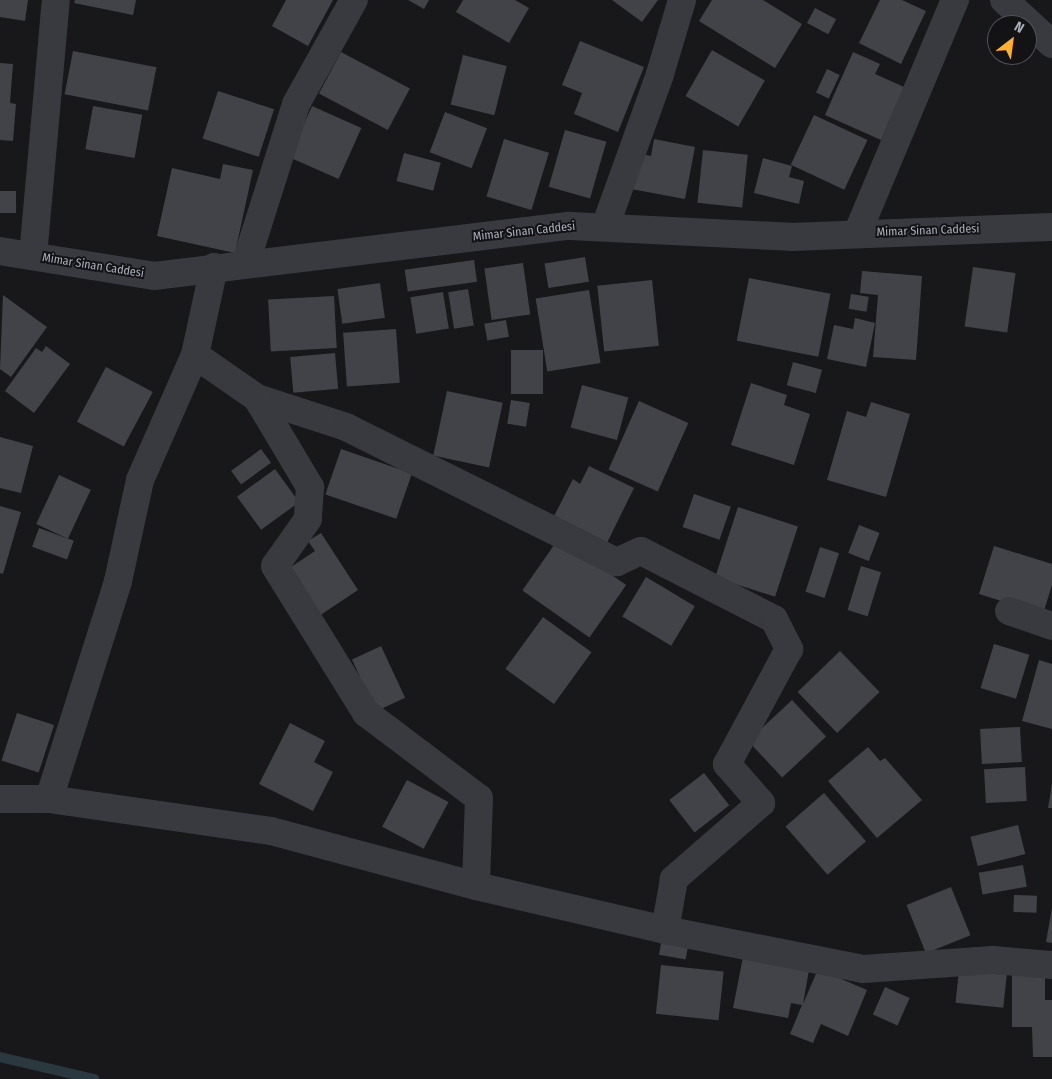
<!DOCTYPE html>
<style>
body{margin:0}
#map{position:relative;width:1052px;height:1079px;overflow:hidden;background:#18181b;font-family:"Fira Sans Condensed",sans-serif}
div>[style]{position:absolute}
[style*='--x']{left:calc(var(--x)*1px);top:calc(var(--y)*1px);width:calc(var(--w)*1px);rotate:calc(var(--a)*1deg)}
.stream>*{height:10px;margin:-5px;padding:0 5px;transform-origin:5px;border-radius:5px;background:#2c3840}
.building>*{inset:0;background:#424348;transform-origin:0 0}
.minor>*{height:28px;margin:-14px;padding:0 14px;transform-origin:14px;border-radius:14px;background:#393a40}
.tertiary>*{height:28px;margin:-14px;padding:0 14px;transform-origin:14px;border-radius:14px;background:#393a40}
span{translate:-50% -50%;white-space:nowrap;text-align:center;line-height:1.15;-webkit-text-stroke:4px #131316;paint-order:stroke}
.street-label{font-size:12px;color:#a9b0bc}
.north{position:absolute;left:987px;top:15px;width:50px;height:50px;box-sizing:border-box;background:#131316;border:1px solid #4f5258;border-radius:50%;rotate:30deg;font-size:14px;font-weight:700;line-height:20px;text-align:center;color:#a9b0bc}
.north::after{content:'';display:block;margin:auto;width:18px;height:22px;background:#ffaf2c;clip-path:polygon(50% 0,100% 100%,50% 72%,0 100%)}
</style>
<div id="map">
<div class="stream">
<i style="--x:0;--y:1057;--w:97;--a:13.2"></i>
</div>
<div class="building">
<i style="clip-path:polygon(0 0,28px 0,25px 21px,0 17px)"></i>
<i style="clip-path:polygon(75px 0,136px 0,133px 15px,74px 3px)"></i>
<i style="clip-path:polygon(286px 0,333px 0,308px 46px,272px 26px)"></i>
<i style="clip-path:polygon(408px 0,429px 0,424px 9px)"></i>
<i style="clip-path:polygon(463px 0,515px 0,529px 8px,509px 43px,456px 12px)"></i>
<i style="clip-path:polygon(612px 0,658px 0,642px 22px)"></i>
<i style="clip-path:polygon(712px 0,763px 0,802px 24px,775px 68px,699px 21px)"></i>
<i style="clip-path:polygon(880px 0,902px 0,926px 11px,901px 64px,859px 43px)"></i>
<i style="left:815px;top:8px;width:24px;height:17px;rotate:28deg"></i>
<i style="clip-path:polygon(580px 41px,644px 67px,618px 132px,574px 114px,582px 93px,562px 85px)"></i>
<i style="left:712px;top:50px;width:61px;height:53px;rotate:30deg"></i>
<i style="left:73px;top:51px;width:85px;height:44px;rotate:11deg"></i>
<i style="left:341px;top:52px;width:78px;height:47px;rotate:28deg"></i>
<i style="clip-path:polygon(853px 52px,880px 64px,875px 74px,904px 87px,881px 140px,825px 115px)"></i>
<i style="left:463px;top:55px;width:45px;height:51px;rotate:14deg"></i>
<i style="clip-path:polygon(0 63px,13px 64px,10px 103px,16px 104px,13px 141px,0 140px)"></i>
<i style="left:827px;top:69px;width:14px;height:26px;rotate:25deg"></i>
<i style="left:218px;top:91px;width:59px;height:50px;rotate:18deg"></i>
<i style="left:93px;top:106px;width:50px;height:44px;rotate:10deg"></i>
<i style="left:312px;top:106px;width:54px;height:56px;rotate:24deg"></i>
<i style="left:445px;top:112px;width:45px;height:43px;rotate:21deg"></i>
<i style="left:814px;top:115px;width:59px;height:55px;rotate:25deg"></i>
<i style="left:565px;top:130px;width:43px;height:59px;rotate:16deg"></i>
<i style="left:504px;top:139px;width:47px;height:60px;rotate:17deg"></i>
<i style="clip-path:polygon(654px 139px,695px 147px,685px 199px,631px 189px,637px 153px,651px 156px)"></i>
<i style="left:703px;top:150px;width:45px;height:53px;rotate:6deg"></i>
<i style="left:404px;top:153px;width:38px;height:29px;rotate:15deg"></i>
<i style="clip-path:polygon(763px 158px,792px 166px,789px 177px,804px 181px,799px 204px,754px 193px)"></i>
<i style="clip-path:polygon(223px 164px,253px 170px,235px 253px,157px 236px,172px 168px,220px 179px)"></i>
<i style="left:0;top:191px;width:16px;height:22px"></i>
<i style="left:585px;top:257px;width:25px;height:41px;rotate:81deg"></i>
<i style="left:474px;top:260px;width:22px;height:70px;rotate:82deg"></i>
<i style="left:523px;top:263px;width:52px;height:39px;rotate:82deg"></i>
<i style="left:973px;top:267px;width:43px;height:60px;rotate:8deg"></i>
<i style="clip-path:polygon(862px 271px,922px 276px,916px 360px,873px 357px,878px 295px,860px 293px)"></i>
<i style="left:749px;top:278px;width:83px;height:64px;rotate:11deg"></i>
<i style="left:652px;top:280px;width:66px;height:55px;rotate:84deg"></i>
<i style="left:380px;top:283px;width:35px;height:43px;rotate:82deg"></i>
<i style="left:468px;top:289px;width:37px;height:20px;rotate:81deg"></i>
<i style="left:589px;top:290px;width:74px;height:54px;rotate:81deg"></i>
<i style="left:443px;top:292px;width:37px;height:33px;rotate:81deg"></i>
<i style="left:851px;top:294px;width:18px;height:15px;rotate:9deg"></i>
<i style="clip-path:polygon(3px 295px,47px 327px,11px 377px,0 369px)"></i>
<i style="left:334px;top:296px;width:52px;height:66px;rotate:87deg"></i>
<i style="clip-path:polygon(855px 318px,875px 323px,866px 367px,827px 359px,834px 325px,853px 329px)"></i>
<i style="left:506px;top:320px;width:17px;height:22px;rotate:80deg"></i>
<i style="left:396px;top:329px;width:54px;height:53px;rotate:86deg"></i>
<i style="clip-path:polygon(46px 346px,70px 364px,34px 413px,5px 391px,36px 348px,42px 352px)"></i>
<i style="left:511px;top:350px;width:32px;height:44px"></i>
<i style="left:335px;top:353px;width:36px;height:45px;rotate:85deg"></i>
<i style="left:793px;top:362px;width:30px;height:24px;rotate:15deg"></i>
<i style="left:106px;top:367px;width:53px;height:62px;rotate:28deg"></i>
<i style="clip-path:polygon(751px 383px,787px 395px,784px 405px,810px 414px,794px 465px,731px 445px)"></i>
<i style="left:582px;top:385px;width:48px;height:44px;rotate:15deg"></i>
<i style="left:447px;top:391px;width:57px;height:66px;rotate:12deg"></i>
<i style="left:511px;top:400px;width:19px;height:24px;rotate:9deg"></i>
<i style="left:639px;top:401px;width:54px;height:75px;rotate:24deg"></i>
<i style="clip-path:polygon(871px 402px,910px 414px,886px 497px,827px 480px,847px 411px,866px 417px)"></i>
<i style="clip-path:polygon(0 437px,33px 446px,21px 493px,0 488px)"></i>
<i style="left:261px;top:449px;width:17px;height:37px;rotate:54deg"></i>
<i style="left:341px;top:449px;width:75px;height:48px;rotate:19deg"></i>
<i style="clip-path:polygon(589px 466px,634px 488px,604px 549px,551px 522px,573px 479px,580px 484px)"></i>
<i style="left:275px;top:469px;width:41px;height:47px;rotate:54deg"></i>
<i style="left:59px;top:475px;width:35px;height:54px;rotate:25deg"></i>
<i style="left:694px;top:494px;width:39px;height:35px;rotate:19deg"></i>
<i style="clip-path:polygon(0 506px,21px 512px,3px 574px,0 573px)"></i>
<i style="left:738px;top:507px;width:63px;height:74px;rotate:18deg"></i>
<i style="left:859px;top:525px;width:22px;height:30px;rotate:21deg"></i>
<i style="left:39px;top:528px;width:37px;height:20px;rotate:20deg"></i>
<i style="clip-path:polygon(321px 533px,358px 590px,319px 616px,288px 569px,315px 551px,308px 541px)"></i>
<i style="left:559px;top:538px;width:82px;height:64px;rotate:35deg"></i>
<i style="clip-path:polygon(994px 546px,1052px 564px,1052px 585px,1043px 614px,979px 594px)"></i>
<i style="left:820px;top:547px;width:20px;height:47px;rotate:18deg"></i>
<i style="left:861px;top:566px;width:21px;height:46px;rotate:17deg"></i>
<i style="left:646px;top:577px;width:57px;height:46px;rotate:31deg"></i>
<i style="left:543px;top:617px;width:60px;height:64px;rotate:36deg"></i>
<i style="left:994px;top:644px;width:37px;height:46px;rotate:17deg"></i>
<i style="left:381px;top:646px;width:57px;height:32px;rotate:65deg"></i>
<i style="left:840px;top:651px;width:57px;height:59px;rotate:46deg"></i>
<i style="clip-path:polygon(1039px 660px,1052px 664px,1052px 729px,1022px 721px)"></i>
<i style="left:792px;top:700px;width:50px;height:60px;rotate:47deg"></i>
<i style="left:17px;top:713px;width:39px;height:50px;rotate:18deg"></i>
<i style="clip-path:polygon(290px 723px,325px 741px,314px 762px,333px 772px,313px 811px,259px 784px)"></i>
<i style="left:1020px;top:727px;width:35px;height:40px;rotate:87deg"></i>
<i style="clip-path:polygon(868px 747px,880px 761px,885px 758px,922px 800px,877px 838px,828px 781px)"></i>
<i style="left:1025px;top:767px;width:34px;height:41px;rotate:87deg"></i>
<i style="left:704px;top:773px;width:41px;height:44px;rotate:52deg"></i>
<i style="left:407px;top:780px;width:47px;height:53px;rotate:28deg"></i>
<i style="clip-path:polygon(1052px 784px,1052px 808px,1048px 808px)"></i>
<i style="left:824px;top:793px;width:64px;height:51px;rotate:49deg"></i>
<i style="left:1018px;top:825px;width:30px;height:49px;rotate:76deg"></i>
<i style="left:1023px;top:865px;width:22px;height:45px;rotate:80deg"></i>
<i style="left:951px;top:887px;width:52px;height:48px;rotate:68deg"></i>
<i style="left:1014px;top:895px;width:23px;height:17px;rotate:2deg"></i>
<i style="clip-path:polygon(1052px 908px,1052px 943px,1046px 942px)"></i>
<i style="left:662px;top:938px;width:27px;height:17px;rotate:10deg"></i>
<i style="clip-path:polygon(743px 957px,809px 970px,803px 1004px,818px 969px,867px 990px,848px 1036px,821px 1024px,813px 1043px,790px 1034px,802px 1005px,791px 1003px,788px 1018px,733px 1008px)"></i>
<i style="left:661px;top:965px;width:63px;height:49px;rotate:6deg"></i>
<i style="left:959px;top:970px;width:48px;height:33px;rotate:6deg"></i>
<i style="clip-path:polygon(1012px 974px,1045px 974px,1045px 1000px,1052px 1000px,1052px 1057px,1033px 1057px,1032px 1027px,1012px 1027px)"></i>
<i style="left:885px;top:987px;width:27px;height:30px;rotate:24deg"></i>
</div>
<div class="minor">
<i style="--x:1004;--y:0;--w:65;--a:42.5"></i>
<i style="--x:605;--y:227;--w:163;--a:-70.2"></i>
<i style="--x:660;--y:74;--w:77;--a:-73.4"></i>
<i style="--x:857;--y:234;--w:254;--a:-67.3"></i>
<i style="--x:33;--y:256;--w:257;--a:-84.9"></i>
<i style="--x:246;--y:262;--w:166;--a:-72.4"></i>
<i style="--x:296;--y:104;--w:119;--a:-60.9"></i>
<i style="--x:195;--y:355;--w:75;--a:34.7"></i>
<i style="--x:257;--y:398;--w:94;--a:18"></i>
<i style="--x:346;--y:427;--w:303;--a:26.5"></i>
<i style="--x:617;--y:562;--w:26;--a:-25"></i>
<i style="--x:641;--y:551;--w:149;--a:27.1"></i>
<i style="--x:774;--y:619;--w:34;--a:63"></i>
<i style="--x:789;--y:649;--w:131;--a:118.3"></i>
<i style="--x:727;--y:764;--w:52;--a:48.9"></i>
<i style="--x:761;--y:803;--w:116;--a:138.9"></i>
<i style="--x:674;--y:879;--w:52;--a:100"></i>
<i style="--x:257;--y:398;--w:104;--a:59.2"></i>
<i style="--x:310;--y:487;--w:32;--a:94"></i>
<i style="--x:308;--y:519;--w:57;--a:125.1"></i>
<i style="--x:275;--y:566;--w:173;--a:58.2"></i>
<i style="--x:366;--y:713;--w:141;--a:37"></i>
<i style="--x:479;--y:798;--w:88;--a:92"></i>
<i style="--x:1009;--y:611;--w:46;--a:19.2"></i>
<i style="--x:0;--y:799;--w:49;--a:0"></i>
<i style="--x:49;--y:799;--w:224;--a:8.2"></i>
<i style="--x:271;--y:831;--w:212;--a:15"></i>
<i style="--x:476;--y:886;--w:194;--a:13.1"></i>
<i style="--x:665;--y:930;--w:202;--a:11.1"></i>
<i style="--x:863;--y:969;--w:130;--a:-4"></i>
<i style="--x:993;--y:960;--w:59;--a:4.8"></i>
<i style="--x:49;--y:799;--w:229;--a:-72.4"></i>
<i style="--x:118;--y:581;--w:103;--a:-77.7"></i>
<i style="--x:140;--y:480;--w:137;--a:-66.3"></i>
<i style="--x:195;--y:355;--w:90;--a:-77.8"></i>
</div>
<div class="tertiary">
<i style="--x:0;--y:251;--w:156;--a:9.2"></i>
<i style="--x:154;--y:276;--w:419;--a:-6.9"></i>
<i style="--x:570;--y:226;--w:221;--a:2.8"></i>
<i style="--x:791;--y:237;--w:261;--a:-2.2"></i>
</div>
<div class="street-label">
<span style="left:928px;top:231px;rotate:-2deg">Mimar Sinan Caddesi</span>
<span style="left:524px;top:232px;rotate:-6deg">Mimar Sinan Caddesi</span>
<span style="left:93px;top:266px;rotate:9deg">Mimar Sinan Caddesi</span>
</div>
<div class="north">N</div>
</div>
